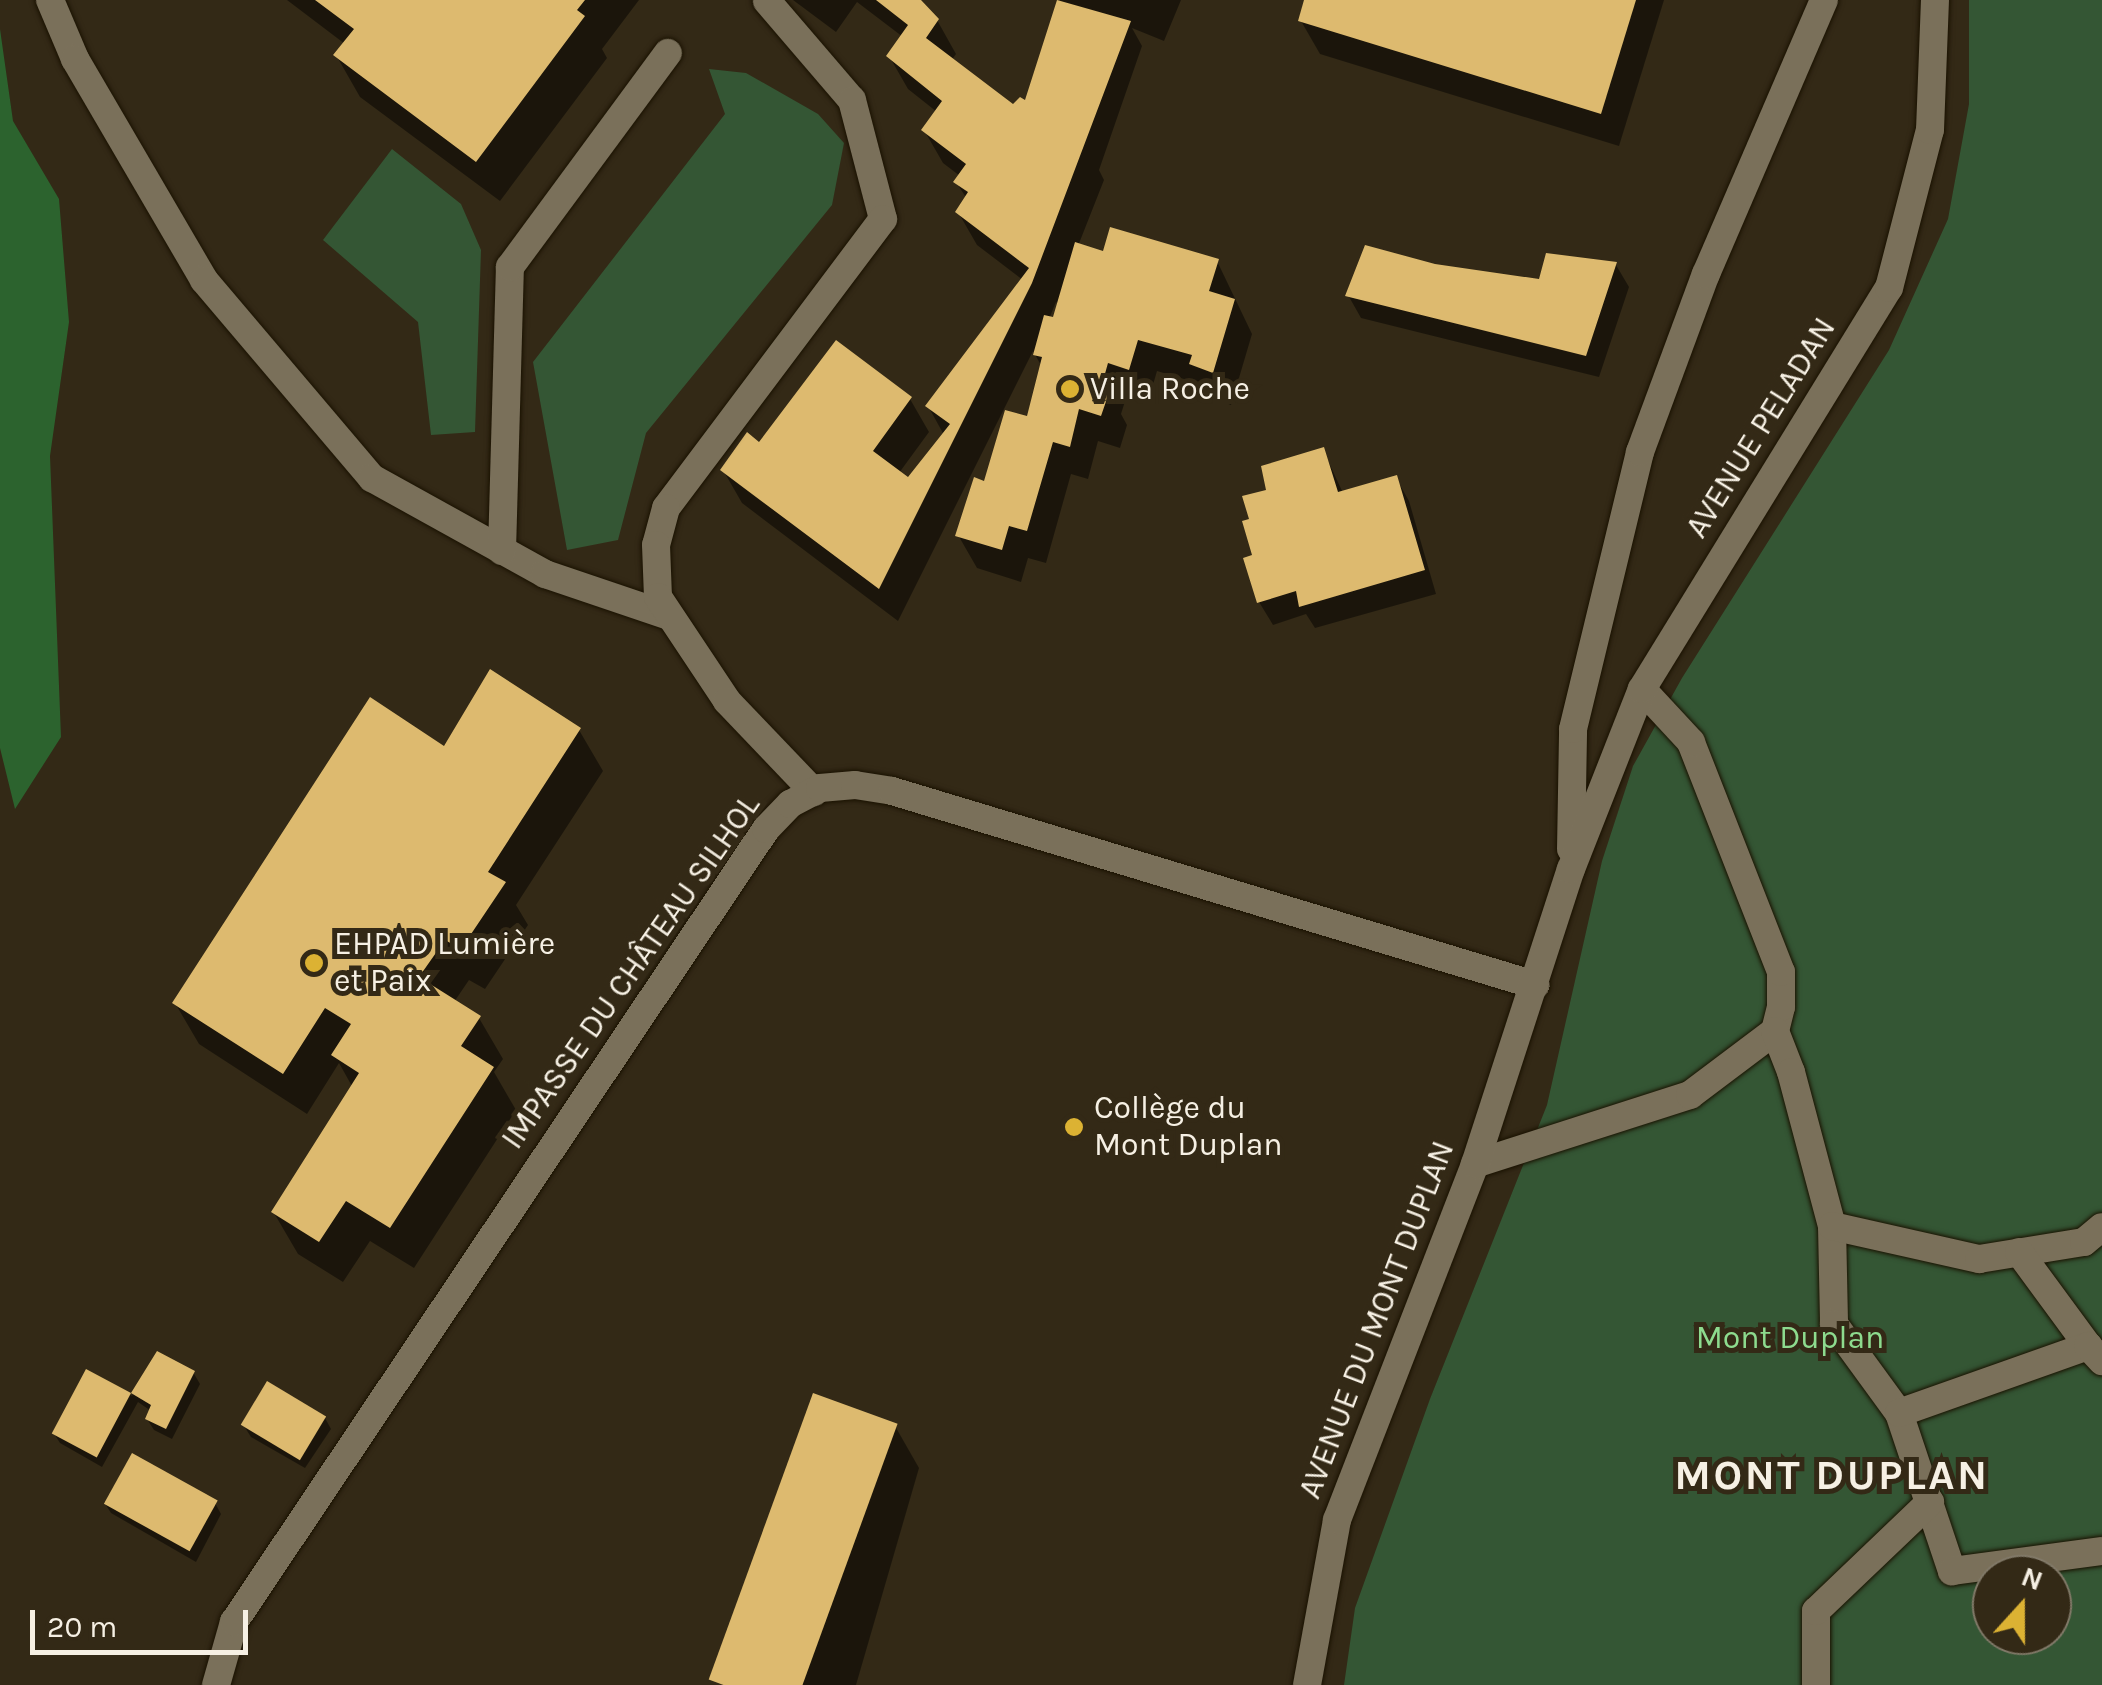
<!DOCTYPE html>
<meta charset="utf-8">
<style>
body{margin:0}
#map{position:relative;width:2102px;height:1685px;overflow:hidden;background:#332916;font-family:Karla,sans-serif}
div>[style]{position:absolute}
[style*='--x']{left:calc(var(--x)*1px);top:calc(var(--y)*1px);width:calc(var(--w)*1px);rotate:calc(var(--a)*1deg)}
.green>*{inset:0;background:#345634}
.forest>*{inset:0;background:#2c632e}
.shadow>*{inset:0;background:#0007}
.building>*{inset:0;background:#ddba6f;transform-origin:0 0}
.roads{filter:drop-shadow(0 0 2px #1a1201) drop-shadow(0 0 2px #1a1201)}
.service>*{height:28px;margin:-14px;padding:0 14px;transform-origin:14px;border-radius:14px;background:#7a705a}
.pedestrian>*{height:28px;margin:-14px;padding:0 14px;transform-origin:14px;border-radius:14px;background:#7a705a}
.minor>*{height:28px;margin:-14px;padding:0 14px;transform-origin:14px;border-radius:14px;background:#7a705a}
.tertiary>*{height:28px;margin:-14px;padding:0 14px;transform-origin:14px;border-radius:14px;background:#7a705a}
.dots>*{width:28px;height:28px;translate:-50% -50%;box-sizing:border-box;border:5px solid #332916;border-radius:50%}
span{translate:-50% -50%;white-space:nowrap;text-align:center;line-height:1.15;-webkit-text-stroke:10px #332916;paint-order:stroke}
.poi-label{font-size:32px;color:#f6f0e4}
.left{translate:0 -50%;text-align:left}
.street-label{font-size:32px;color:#f6f0e4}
.park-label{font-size:32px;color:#8ddb8e}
.district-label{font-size:42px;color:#f6f0e4;font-weight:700;letter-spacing:2.5px}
.north{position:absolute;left:1972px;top:1555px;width:100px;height:100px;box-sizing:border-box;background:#332916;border:2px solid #817968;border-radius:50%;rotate:21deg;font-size:28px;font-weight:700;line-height:40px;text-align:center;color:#f6f0e4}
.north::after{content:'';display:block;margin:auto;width:35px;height:45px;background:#dcb233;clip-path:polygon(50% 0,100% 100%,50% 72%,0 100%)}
.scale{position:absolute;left:30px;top:1610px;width:218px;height:45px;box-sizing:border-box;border:5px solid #f6f0e4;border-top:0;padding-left:12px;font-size:30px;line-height:35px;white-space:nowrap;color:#f6f0e4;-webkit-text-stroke:8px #332916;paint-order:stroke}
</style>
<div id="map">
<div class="green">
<i style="clip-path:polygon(evenodd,1969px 0,2102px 0,2102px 1685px,1344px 1685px,1355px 1608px,1430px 1399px,1547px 1105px,1602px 861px,1633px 766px,1682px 678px,1889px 350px,1948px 219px,1969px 104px,1969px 0,1992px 1575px,2052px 1575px,2052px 1635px,1992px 1635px,1992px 1575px)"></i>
<i style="clip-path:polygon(709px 69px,746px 73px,818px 114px,844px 143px,832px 205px,646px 433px,618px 540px,567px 550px,533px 362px,725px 114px)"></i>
<i style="clip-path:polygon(392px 149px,461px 204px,481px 250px,475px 432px,431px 435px,418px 322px,323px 240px)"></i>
</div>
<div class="forest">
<i style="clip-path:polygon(0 29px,13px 121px,59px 199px,69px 322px,50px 456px,61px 737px,15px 809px,0 748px)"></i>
</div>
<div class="shadow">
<i style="clip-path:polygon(287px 0,639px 0,602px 49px,607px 58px,500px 201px,360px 97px,336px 55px,345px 44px)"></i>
<i style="clip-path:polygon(evenodd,793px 0,917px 0,937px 20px,956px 54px,951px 61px,1013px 108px,1028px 100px,1060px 0,1181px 0,1164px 41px,1132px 28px,1142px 46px,1099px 170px,1104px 180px,1078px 246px,1104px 254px,1217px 261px,1252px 334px,1231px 405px,1211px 397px,1204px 385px,1157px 371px,1148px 402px,1127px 395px,1121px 414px,1127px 425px,1120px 448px,1098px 441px,1088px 479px,1071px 474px,1046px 563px,1028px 558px,1021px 582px,977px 568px,958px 535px,1029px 419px,1042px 367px,1033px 351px,898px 621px,742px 503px,723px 470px,760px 446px,910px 399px,929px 432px,899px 473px,909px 481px,944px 435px,928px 406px,1023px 280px,977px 245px,958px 212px,967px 199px,956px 182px,960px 176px,943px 163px,924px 130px,937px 112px,908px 89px,889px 56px,903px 37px,857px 2px,836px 32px,793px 0,1056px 302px,1059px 304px,1055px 320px,1049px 319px,1056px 302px)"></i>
<i style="clip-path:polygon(1307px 0,1664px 0,1619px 146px,1320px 54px,1301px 21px)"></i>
<i style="clip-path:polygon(1616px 265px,1629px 287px,1599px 377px,1361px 318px,1348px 295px,1435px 266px,1540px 282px)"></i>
<i style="clip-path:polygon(1323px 450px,1343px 493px,1396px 478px,1409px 501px,1436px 594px,1315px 628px,1306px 614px,1273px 625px,1259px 602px,1246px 560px,1255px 556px,1252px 520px,1269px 492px)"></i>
<i style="clip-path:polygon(579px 730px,603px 771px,516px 905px,528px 925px,485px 989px,469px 980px,454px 1002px,479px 1018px,503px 1059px,494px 1072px,516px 1110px,414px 1268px,370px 1241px,343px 1282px,298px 1254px,274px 1213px,353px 1088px,339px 1063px,307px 1114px,199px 1044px,175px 1003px,445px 750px)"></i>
<i style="clip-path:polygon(158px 1354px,193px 1372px,200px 1384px,172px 1439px,154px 1430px,147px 1419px,151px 1411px,138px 1402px,102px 1467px,60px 1443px,53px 1432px,87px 1372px,132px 1396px)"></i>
<i style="clip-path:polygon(325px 1418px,331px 1429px,305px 1468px,251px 1437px,244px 1426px)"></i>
<i style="clip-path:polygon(895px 1426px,919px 1468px,856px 1685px,728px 1685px)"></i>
<i style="clip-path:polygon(104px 1502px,215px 1503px,221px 1514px,196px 1562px,111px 1513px)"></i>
</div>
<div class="building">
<i style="clip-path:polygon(315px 0,585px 0,577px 10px,585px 16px,476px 162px,333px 55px,354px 29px)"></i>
<i style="clip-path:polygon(876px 0,921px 0,939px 19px,926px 38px,1013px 104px,1020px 97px,1025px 100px,1057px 0,1131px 21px,1032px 283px,879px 589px,720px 470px,747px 432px,759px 442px,836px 340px,912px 397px,873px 451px,908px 477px,950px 424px,925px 406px,1029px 268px,955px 212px,968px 192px,953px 182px,966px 164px,921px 130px,942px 101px,886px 56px,908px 25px)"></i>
<i style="clip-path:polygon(1304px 0,1636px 0,1601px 114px,1298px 21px)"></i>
<i style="clip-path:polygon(1110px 227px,1219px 259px,1209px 291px,1235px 299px,1213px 373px,1189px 364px,1192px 355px,1138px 340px,1129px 370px,1108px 363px,1101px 388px,1110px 390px,1101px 416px,1079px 409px,1070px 447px,1053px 442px,1027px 531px,1009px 526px,1002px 550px,955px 536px,974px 477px,984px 481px,1005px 410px,1027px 416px,1042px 357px,1033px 355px,1044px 315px,1053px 317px,1075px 242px,1103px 251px)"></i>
<i style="clip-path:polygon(1365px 245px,1435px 264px,1539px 279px,1546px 253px,1617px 262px,1586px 356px,1345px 296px)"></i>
<i style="clip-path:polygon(1324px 447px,1338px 492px,1397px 475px,1425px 570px,1299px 607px,1296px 591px,1257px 603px,1243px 558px,1252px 555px,1242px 521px,1249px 519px,1242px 496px,1266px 490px,1261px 466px)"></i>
<i style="clip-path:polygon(490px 669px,581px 728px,488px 872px,506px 882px,461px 949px,445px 940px,419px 977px,481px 1016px,461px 1046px,494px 1067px,390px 1228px,346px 1201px,319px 1242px,271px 1212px,359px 1073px,331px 1055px,351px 1024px,325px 1008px,283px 1074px,172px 1003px,370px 697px,444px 746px)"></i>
<i style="clip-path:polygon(157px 1351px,195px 1371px,166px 1429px,145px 1419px,151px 1405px,131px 1393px)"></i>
<i style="left:86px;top:1369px;width:51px;height:73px;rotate:28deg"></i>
<i style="left:267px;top:1381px;width:69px;height:51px;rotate:31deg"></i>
<i style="left:813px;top:1393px;width:90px;height:305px;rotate:20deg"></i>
<i style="left:132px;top:1453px;width:98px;height:58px;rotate:29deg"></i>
</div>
<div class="roads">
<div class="service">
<i style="--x:50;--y:0;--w:64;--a:67"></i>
<i style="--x:75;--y:59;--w:256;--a:59.7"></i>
<i style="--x:204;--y:280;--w:260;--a:49.7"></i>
<i style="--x:372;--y:478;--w:198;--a:29"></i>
<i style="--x:545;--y:574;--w:131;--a:18.7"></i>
<i style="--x:767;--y:1;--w:130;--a:49.4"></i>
<i style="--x:852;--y:100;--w:123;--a:75.4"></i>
<i style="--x:883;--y:219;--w:361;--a:126.9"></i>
<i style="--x:666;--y:508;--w:38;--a:105"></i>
<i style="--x:656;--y:545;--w:52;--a:87.8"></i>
<i style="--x:658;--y:597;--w:125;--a:56.4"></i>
<i style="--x:727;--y:701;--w:126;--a:46.3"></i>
<i style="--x:502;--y:551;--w:284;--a:-88.4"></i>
<i style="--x:510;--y:267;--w:266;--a:-53.6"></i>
<i style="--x:1475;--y:1164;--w:226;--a:-17.8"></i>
<i style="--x:1690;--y:1095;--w:106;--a:-37"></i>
<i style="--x:1775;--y:1031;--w:25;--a:-76"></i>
<i style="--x:1781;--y:1007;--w:35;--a:-90"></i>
<i style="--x:1781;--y:972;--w:247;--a:-111.4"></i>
<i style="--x:1691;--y:742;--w:72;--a:-132.8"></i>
</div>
<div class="pedestrian">
<i style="--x:1775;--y:1031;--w:44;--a:68.7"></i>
<i style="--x:1791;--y:1072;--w:159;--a:75.1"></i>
<i style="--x:1832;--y:1226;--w:98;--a:88.8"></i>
<i style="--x:1834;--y:1324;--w:110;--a:53.9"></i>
<i style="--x:1899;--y:1413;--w:167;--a:71.5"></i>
<i style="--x:1952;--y:1571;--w:151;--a:-7.6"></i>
<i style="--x:1832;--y:1226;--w:151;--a:12.7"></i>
<i style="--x:1979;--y:1259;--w:106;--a:-9.2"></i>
<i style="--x:2084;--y:1242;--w:23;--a:-40"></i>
<i style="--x:2019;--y:1252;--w:117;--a:53.7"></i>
<i style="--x:1899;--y:1413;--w:201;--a:-19.5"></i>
<i style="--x:2088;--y:1346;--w:21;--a:47"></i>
<i style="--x:1816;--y:1685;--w:74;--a:-90"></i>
<i style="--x:1816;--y:1611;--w:158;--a:-43.7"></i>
</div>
<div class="minor">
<i style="--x:216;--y:1685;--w:66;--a:-74.1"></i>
<i style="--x:234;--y:1622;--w:955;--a:-56.14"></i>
<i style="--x:766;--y:829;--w:35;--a:-46"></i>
<i style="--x:790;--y:804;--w:34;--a:-28"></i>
<i style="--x:820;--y:788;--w:35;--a:-5"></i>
<i style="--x:855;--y:785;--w:37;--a:9"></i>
<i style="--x:892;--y:791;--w:672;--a:16.79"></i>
</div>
<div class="tertiary">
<i style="--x:1571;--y:849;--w:120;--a:-89"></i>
<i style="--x:1573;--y:729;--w:285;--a:-76.4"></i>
<i style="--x:1640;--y:452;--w:190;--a:-69.7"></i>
<i style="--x:1706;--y:274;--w:298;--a:-66.7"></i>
<i style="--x:1307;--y:1685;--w:168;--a:-79.7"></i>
<i style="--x:1337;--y:1520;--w:382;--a:-68.8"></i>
<i style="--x:1475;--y:1164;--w:310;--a:-72"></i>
<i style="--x:1571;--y:869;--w:193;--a:-68.5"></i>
<i style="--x:1642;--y:689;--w:471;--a:-58.4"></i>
<i style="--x:1889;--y:288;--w:163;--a:-75.5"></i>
<i style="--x:1930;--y:130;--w:130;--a:-87.8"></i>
</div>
</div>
<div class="dots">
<i style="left:1070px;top:389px;background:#dcb233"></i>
<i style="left:314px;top:963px;background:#dcb233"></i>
<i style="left:1074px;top:1127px;background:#dcb233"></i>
</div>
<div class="poi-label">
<span class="left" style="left:1090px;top:389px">Villa Roche</span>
<span class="left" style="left:334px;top:963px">EHPAD Lumière<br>et Paix</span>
<span class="left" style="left:1094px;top:1127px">Collège du<br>Mont Duplan</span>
</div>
<div class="street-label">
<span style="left:1761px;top:428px;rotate:-58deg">AVENUE PELADAN</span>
<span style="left:631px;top:972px;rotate:-55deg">IMPASSE DU CHÂTEAU SILHOL</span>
<span style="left:1377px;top:1320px;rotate:-69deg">AVENUE DU MONT DUPLAN</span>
</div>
<div class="park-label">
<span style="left:1790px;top:1338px">Mont Duplan</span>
</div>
<div class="district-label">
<span style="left:1832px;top:1475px">MONT DUPLAN</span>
</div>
<div class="north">N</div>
<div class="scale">20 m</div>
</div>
